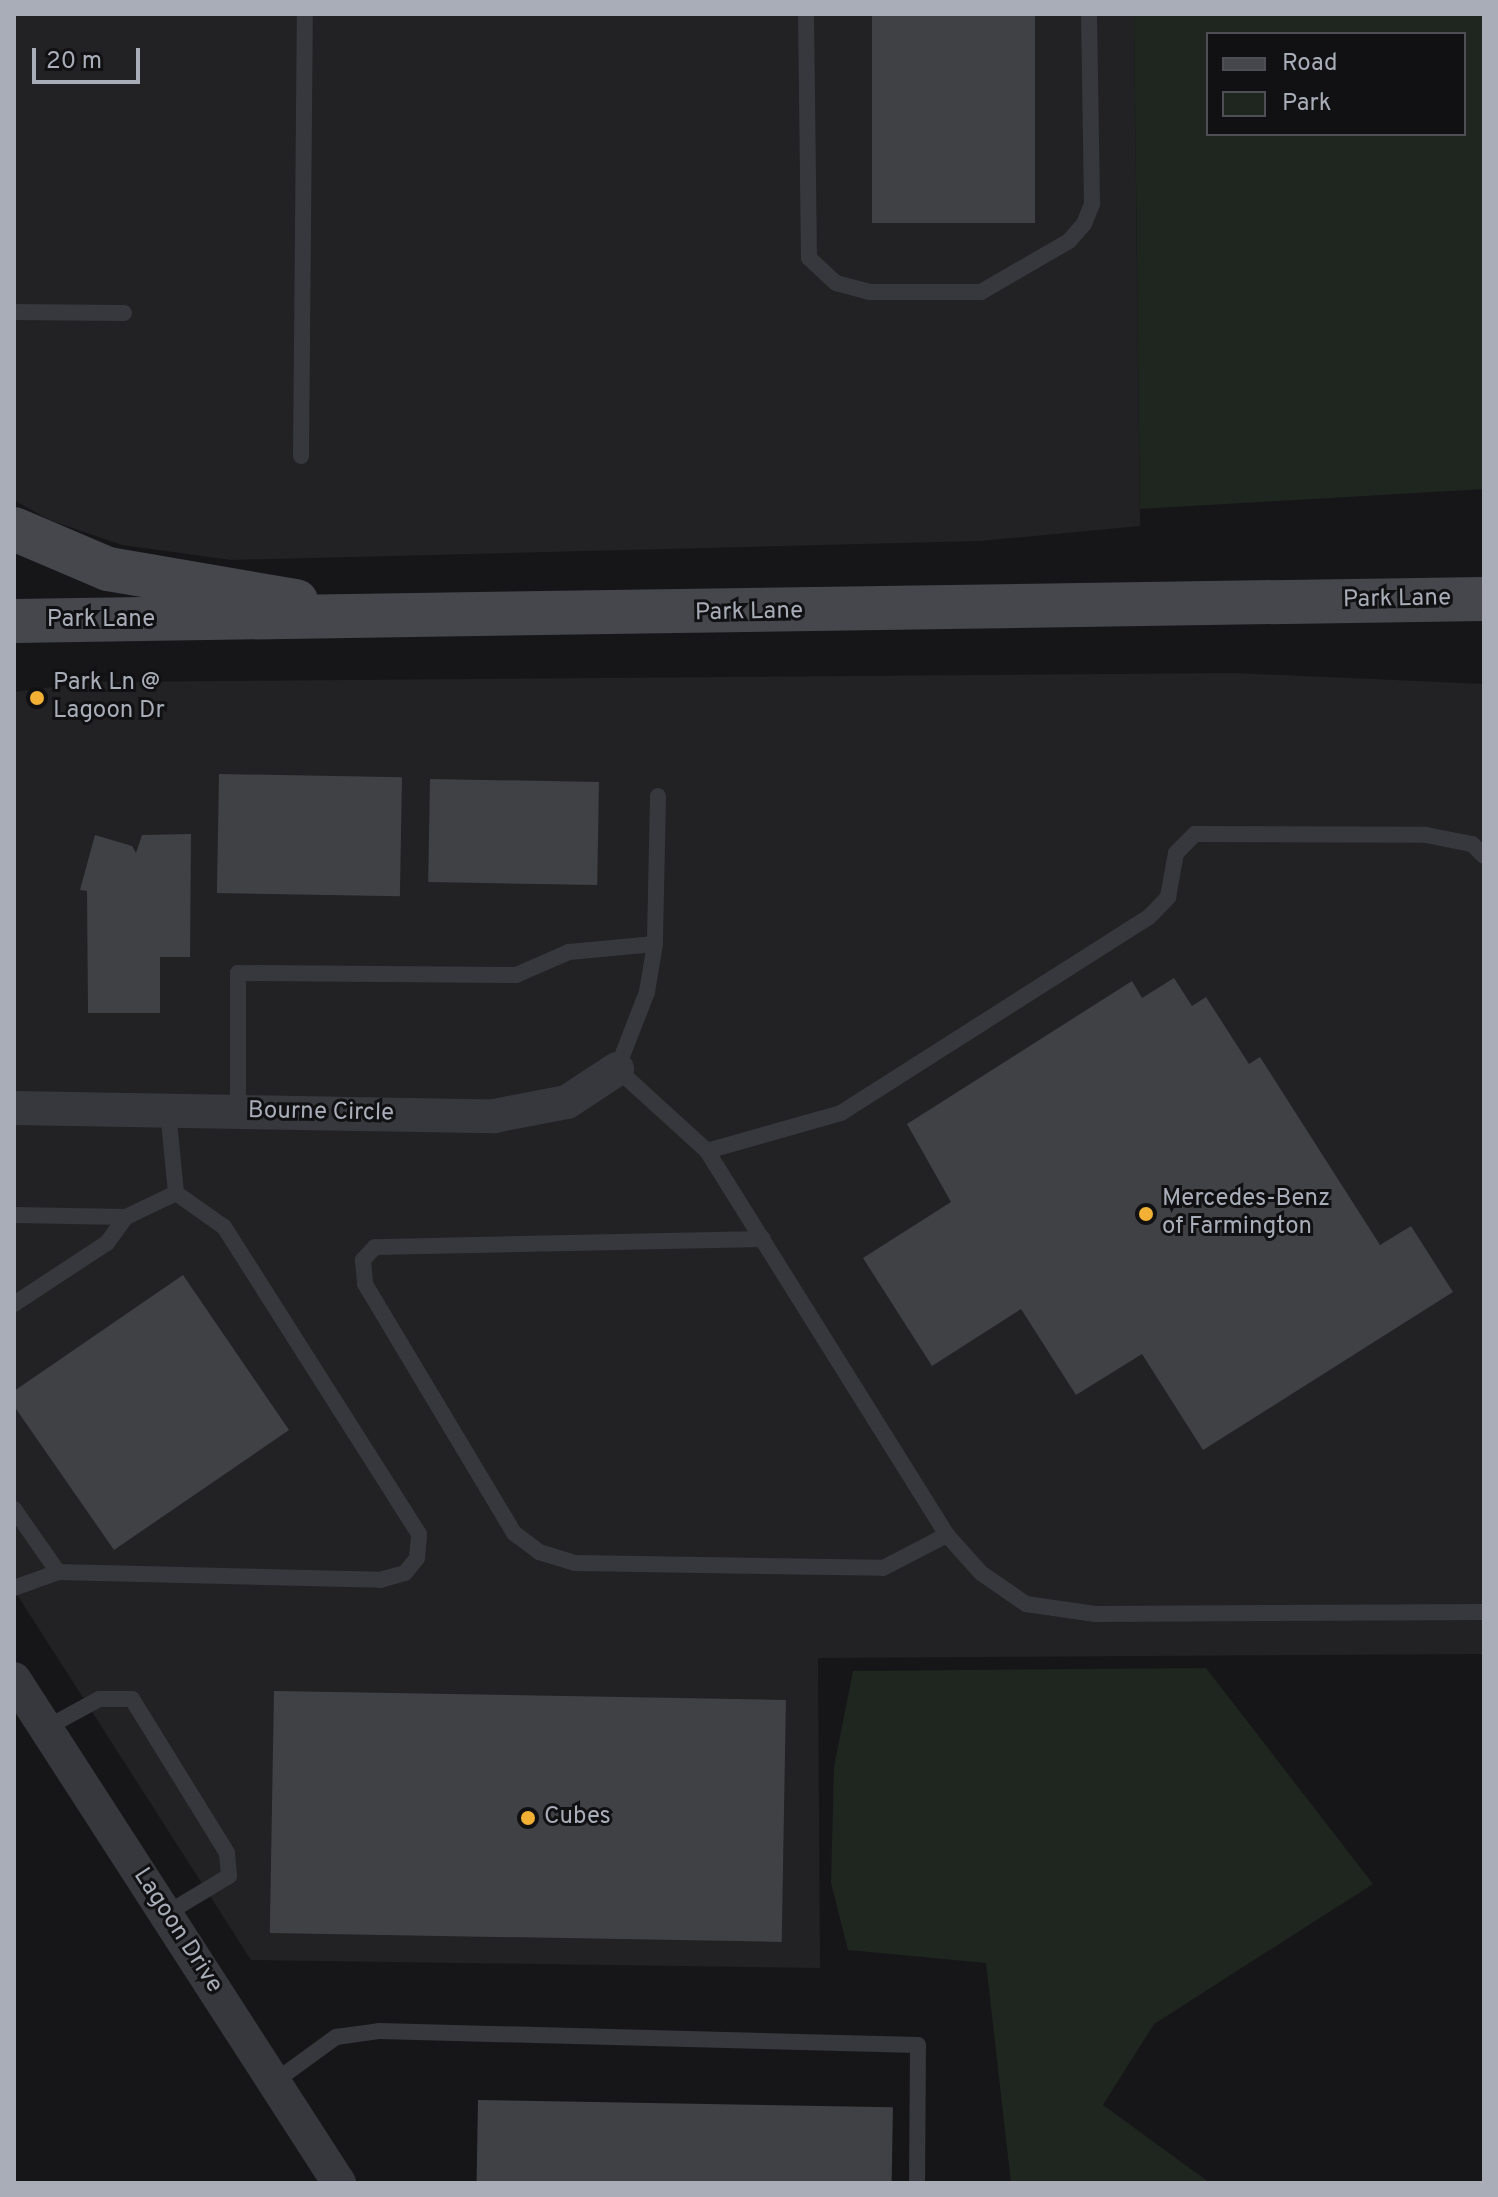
<!DOCTYPE html>
<style>
body{margin:0}
#map{position:relative;width:1498px;height:2197px;overflow:hidden;background:#161618;font-family:Overpass,sans-serif}
div>[style]{position:absolute}
[style*='--x']{left:calc(var(--x)*1px);top:calc(var(--y)*1px);width:calc(var(--w)*1px);rotate:calc(var(--a)*1deg)}
.built>*{inset:0;background:#222225}
.green>*{inset:0;background:#1e261f}
.building>*{inset:0;background:#404145;transform-origin:0 0}
.service>*{height:16px;margin:-8px;padding:0 8px;transform-origin:8px;border-radius:8px;background:#37383d}
.minor>*{height:34px;margin:-17px;padding:0 17px;transform-origin:17px;border-radius:17px;background:#37383d}
.secondary>*{height:44px;margin:-22px;padding:0 22px;transform-origin:22px;border-radius:22px;background:#45474d}
.dots>*{width:22px;height:22px;translate:-50% -50%;box-sizing:border-box;border:4px solid #111113;border-radius:50%}
span{translate:-50% -50%;white-space:nowrap;text-align:center;line-height:1.15;-webkit-text-stroke:6px #111113;paint-order:stroke}
.street-label{font-size:24px;color:#a8adb8}
.poi-label{font-size:24px;color:#a8adb8}
.left{translate:0 -50%;text-align:left}
.frame{position:absolute;inset:0;border:16px solid #a8adb8;pointer-events:none}
.legend{position:absolute;left:1206px;top:32px;width:260px;height:104px;box-sizing:border-box;background:#111113;border:2px solid #4d4f55;margin:0;padding:10px 14px;list-style:none;font-size:24px;color:#a8adb8}
.legend li{display:flex;align-items:center;gap:16px;height:40px}
.legend b{width:40px;border:2px solid #4d4f55}
.scale{position:absolute;left:32px;top:48px;width:108px;height:36px;box-sizing:border-box;border:4px solid #a8adb8;border-top:0;padding-left:10px;font-size:24px;line-height:28px;white-space:nowrap;color:#a8adb8;-webkit-text-stroke:6px #111113;paint-order:stroke}
</style>
<div id="map">
<div class="built">
<i style="clip-path:polygon(14px 14px,1134px 14px,1140px 526px,980px 541px,231px 560px,122px 545px,49px 520px,14px 500px)"></i>
<i style="clip-path:polygon(1234px 673px,1484px 684px,1484px 1654px,818px 1658px,820px 1968px,251px 1960px,14px 1590px,14px 692px,92px 682px)"></i>
</div>
<div class="green">
<i style="clip-path:polygon(evenodd,1134px 14px,1484px 14px,1484px 489px,1140px 509px,1134px 14px,1208px 34px,1464px 34px,1464px 134px,1208px 134px,1208px 34px)"></i>
<i style="clip-path:polygon(1206px 1668px,1373px 1884px,1154px 2024px,1103px 2105px,1210px 2183px,1011px 2183px,986px 1963px,848px 1950px,831px 1883px,834px 1767px,853px 1671px)"></i>
</div>
<div class="building">
<i style="left:872px;top:14px;width:163px;height:209px"></i>
<i style="left:219px;top:774px;width:183px;height:119px;rotate:1deg"></i>
<i style="left:430px;top:779px;width:169px;height:103px;rotate:1deg"></i>
<i style="clip-path:polygon(191px 834px,190px 957px,160px 957px,160px 1013px,88px 1013px,87px 891px,80px 890px,95px 835px,132px 846px,136px 853px,142px 835px)"></i>
<i style="clip-path:polygon(1174px 978px,1192px 1006px,1206px 997px,1249px 1064px,1260px 1057px,1380px 1245px,1411px 1226px,1453px 1292px,1203px 1450px,1142px 1354px,1076px 1395px,1021px 1309px,932px 1366px,863px 1258px,951px 1202px,907px 1124px,1132px 981px,1142px 998px)"></i>
<i style="clip-path:polygon(183px 1275px,289px 1430px,114px 1550px,14px 1406px,14px 1391px)"></i>
<i style="left:274px;top:1691px;width:512px;height:242px;rotate:1deg"></i>
<i style="left:478px;top:2100px;width:415px;height:83px;rotate:1deg"></i>
</div>
<div class="service">
<i style="--x:806;--y:14;--w:244;--a:89.3"></i>
<i style="--x:809;--y:258;--w:37;--a:43"></i>
<i style="--x:836;--y:283;--w:34;--a:15"></i>
<i style="--x:869;--y:292;--w:112;--a:0"></i>
<i style="--x:981;--y:292;--w:102;--a:-30.1"></i>
<i style="--x:1069;--y:241;--w:23;--a:-49"></i>
<i style="--x:1084;--y:224;--w:22;--a:-68"></i>
<i style="--x:1092;--y:204;--w:190;--a:-90.9"></i>
<i style="--x:14;--y:312;--w:110;--a:0.5"></i>
<i style="--x:301;--y:456;--w:442;--a:-89.5"></i>
<i style="--x:658;--y:796;--w:148;--a:91.2"></i>
<i style="--x:655;--y:944;--w:49;--a:99.5"></i>
<i style="--x:647;--y:992;--w:83;--a:111.3"></i>
<i style="--x:617;--y:1069;--w:122;--a:42.3"></i>
<i style="--x:707;--y:1151;--w:453;--a:58"></i>
<i style="--x:947;--y:1535;--w:51;--a:48.2"></i>
<i style="--x:981;--y:1573;--w:55;--a:34.6"></i>
<i style="--x:1026;--y:1604;--w:70;--a:8.2"></i>
<i style="--x:1095;--y:1614;--w:389;--a:-0.3"></i>
<i style="--x:238;--y:1111;--w:138;--a:-90"></i>
<i style="--x:238;--y:973;--w:278;--a:0.4"></i>
<i style="--x:516;--y:975;--w:58;--a:-23.5"></i>
<i style="--x:569;--y:952;--w:86;--a:-5.3"></i>
<i style="--x:707;--y:1151;--w:139;--a:-15.8"></i>
<i style="--x:841;--y:1113;--w:365;--a:-32.5"></i>
<i style="--x:1149;--y:917;--w:28;--a:-46"></i>
<i style="--x:1168;--y:897;--w:45;--a:-79.7"></i>
<i style="--x:1176;--y:853;--w:27;--a:-45"></i>
<i style="--x:1195;--y:834;--w:231;--a:0.2"></i>
<i style="--x:1426;--y:835;--w:47;--a:11.1"></i>
<i style="--x:1472;--y:844;--w:17;--a:45"></i>
<i style="--x:14;--y:1215;--w:112;--a:1"></i>
<i style="--x:126;--y:1217;--w:55;--a:-25.6"></i>
<i style="--x:763;--y:1239;--w:388;--a:178.8"></i>
<i style="--x:375;--y:1247;--w:18;--a:133"></i>
<i style="--x:363;--y:1260;--w:24;--a:85"></i>
<i style="--x:365;--y:1284;--w:290;--a:59.1"></i>
<i style="--x:514;--y:1533;--w:31;--a:37"></i>
<i style="--x:539;--y:1552;--w:38;--a:17"></i>
<i style="--x:575;--y:1563;--w:308;--a:0.9"></i>
<i style="--x:883;--y:1568;--w:72;--a:-27.3"></i>
<i style="--x:14;--y:1304;--w:111;--a:-33.3"></i>
<i style="--x:107;--y:1243;--w:32;--a:-54"></i>
<i style="--x:14;--y:1509;--w:77;--a:55.1"></i>
<i style="--x:14;--y:1588;--w:47;--a:-20"></i>
<i style="--x:58;--y:1572;--w:322;--a:1.4"></i>
<i style="--x:380;--y:1580;--w:26;--a:-16"></i>
<i style="--x:405;--y:1573;--w:19;--a:-51"></i>
<i style="--x:417;--y:1558;--w:24;--a:-85"></i>
<i style="--x:419;--y:1534;--w:364;--a:-122.4"></i>
<i style="--x:224;--y:1227;--w:59;--a:-144.7"></i>
<i style="--x:176;--y:1193;--w:82;--a:-95.6"></i>
<i style="--x:46;--y:1728;--w:60;--a:-28.7"></i>
<i style="--x:99;--y:1699;--w:33;--a:0"></i>
<i style="--x:132;--y:1699;--w:181;--a:58.3"></i>
<i style="--x:227;--y:1853;--w:23;--a:85"></i>
<i style="--x:229;--y:1876;--w:74;--a:148.9"></i>
<i style="--x:274;--y:2082;--w:77;--a:-36"></i>
<i style="--x:336;--y:2037;--w:43;--a:-7.9"></i>
<i style="--x:379;--y:2031;--w:539;--a:1.49"></i>
<i style="--x:918;--y:2045;--w:138;--a:90.4"></i>
</div>
<div class="minor">
<i style="--x:14;--y:1108;--w:480;--a:1"></i>
<i style="--x:494;--y:1116;--w:74;--a:-10.9"></i>
<i style="--x:567;--y:1102;--w:60;--a:-33.4"></i>
<i style="--x:14;--y:1679;--w:600;--a:57.18"></i>
</div>
<div class="secondary">
<i style="--x:14;--y:529;--w:102;--a:23.1"></i>
<i style="--x:108;--y:569;--w:191;--a:9.7"></i>
<i style="--x:14;--y:621;--w:1470;--a:-0.86"></i>
</div>
<div class="dots">
<i style="left:37px;top:698px;background:#f2b134"></i>
<i style="left:1146px;top:1214px;background:#f2b134"></i>
<i style="left:528px;top:1818px;background:#f2b134"></i>
</div>
<div class="street-label">
<span style="left:1397px;top:600px;rotate:-1deg">Park Lane</span>
<span style="left:749px;top:613px;rotate:-1deg">Park Lane</span>
<span style="left:101px;top:621px">Park Lane</span>
<span style="left:321px;top:1113px;rotate:1deg">Bourne Circle</span>
<span style="left:177px;top:1931px;rotate:57deg">Lagoon Drive</span>
</div>
<div class="poi-label">
<span class="left" style="left:53px;top:698px">Park Ln @<br>Lagoon Dr</span>
<span class="left" style="left:1162px;top:1214px">Mercedes-Benz<br>of Farmington</span>
<span class="left" style="left:544px;top:1818px">Cubes</span>
</div>
<div class="frame"></div>
<ul class="legend">
<li><b style="height:10px;background:#45474d"></b>Road</li>
<li><b style="height:22px;background:#1e261f"></b>Park</li>
</ul>
<div class="scale">20 m</div>
</div>
